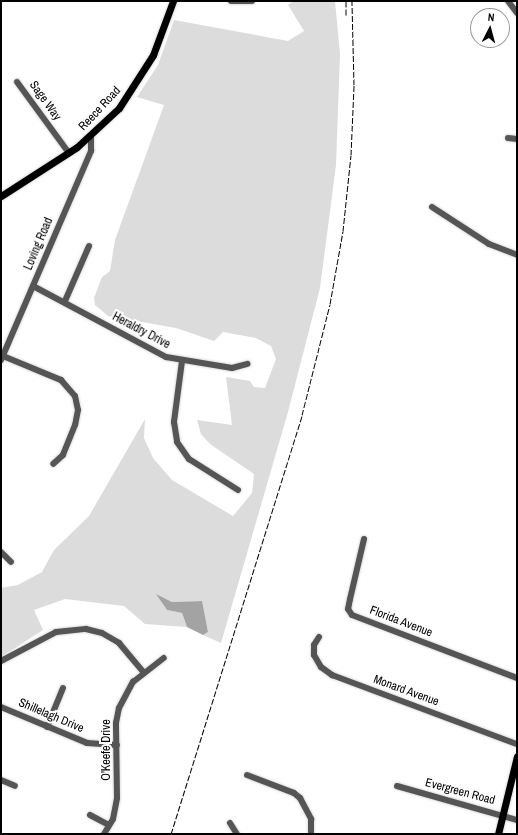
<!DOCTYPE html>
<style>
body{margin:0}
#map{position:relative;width:518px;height:835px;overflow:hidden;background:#fff;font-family:"Archivo Narrow",sans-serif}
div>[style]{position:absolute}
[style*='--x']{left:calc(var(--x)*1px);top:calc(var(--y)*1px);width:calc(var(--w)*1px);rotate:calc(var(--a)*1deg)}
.green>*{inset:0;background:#dcdcdc}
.water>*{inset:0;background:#a3a3a3}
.roads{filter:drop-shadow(0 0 1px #dbdbdb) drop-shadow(0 0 1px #dbdbdb)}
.minor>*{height:6px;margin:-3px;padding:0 3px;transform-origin:3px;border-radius:3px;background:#555}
.major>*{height:7px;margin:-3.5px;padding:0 3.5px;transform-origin:3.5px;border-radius:3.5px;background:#000}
.rail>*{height:1px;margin-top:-0.5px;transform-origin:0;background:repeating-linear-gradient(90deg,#000 0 6px,transparent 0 8px)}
span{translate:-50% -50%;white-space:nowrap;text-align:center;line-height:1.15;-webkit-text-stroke:4px #fff;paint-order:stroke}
.street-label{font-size:12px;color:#000}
.frame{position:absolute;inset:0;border:2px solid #000;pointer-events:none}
.north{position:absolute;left:470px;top:8px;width:40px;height:40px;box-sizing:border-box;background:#fff;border:1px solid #999;border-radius:50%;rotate:6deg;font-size:11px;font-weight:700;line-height:16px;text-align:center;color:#000}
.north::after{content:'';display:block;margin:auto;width:14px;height:18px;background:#000;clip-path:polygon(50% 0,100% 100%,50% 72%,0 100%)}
</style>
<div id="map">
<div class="green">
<i style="clip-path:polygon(294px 1px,335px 1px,340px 54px,336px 165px,320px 288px,288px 412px,221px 643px,203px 635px,208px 632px,201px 601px,172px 602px,157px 595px,167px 610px,182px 613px,187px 627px,145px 624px,124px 606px,65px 599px,34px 610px,43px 630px,1px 657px,1px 588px,18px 585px,42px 572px,54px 550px,89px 516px,145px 419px,144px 438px,153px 458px,172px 480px,233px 516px,252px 493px,254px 474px,210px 444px,201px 434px,197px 420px,232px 425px,226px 377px,250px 381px,254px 387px,265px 388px,276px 359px,271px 346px,256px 338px,223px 332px,214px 341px,176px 328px,108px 316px,95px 305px,94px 298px,102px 277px,110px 271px,115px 240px,164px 105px,137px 97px,158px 65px,174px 20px,288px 41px,304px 31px,288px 5px)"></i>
</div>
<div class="water">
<i style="clip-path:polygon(156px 594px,172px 602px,202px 601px,208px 632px,203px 635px,187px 627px,182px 613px,167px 610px)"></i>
</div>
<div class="roads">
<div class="minor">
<i style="--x:231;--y:1;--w:21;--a:0"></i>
<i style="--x:508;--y:1;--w:15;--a:53"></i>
<i style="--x:17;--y:82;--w:88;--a:53.8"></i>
<i style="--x:508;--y:138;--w:9;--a:6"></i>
<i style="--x:432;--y:207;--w:68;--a:33"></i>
<i style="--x:489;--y:244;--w:30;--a:21"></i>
<i style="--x:33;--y:286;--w:151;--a:28.1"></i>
<i style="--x:166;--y:357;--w:67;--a:9.5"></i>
<i style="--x:232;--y:368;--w:16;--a:-15"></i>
<i style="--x:65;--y:301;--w:60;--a:-66.4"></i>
<i style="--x:3;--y:356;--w:63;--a:22.5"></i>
<i style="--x:61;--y:380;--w:21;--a:49"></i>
<i style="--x:75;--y:396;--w:14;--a:78"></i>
<i style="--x:78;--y:410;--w:15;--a:101"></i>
<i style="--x:75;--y:425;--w:32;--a:112"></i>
<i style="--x:63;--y:455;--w:13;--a:138"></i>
<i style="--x:1;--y:360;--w:228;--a:-66.7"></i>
<i style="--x:91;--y:151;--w:15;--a:-90"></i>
<i style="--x:182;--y:361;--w:62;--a:97.5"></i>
<i style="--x:174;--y:422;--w:20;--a:81"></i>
<i style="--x:177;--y:442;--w:21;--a:55"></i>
<i style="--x:189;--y:459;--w:58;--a:32.3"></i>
<i style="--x:364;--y:539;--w:62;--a:103.1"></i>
<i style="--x:350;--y:599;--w:10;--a:101"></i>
<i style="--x:348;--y:609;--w:7;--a:56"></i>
<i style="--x:352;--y:615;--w:177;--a:20.9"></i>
<i style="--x:1;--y:552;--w:14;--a:45"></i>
<i style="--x:319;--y:637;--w:9;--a:122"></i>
<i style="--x:314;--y:645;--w:10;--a:90"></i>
<i style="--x:314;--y:655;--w:14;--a:60"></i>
<i style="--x:321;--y:667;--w:14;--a:36"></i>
<i style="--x:332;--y:675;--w:197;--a:20.5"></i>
<i style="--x:1;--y:661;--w:62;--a:-27.8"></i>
<i style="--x:56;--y:632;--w:30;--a:-6"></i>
<i style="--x:86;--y:629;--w:16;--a:14"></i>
<i style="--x:102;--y:633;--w:20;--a:30"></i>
<i style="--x:119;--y:643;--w:39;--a:50"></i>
<i style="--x:1;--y:707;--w:93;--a:22.7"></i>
<i style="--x:87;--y:743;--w:30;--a:4"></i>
<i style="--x:47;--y:727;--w:42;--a:-67.7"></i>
<i style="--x:247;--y:775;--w:50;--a:21"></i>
<i style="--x:294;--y:793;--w:8;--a:40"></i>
<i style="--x:300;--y:798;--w:24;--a:62"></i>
<i style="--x:311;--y:819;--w:15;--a:90"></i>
<i style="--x:1;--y:780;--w:15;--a:23"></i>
<i style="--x:397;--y:786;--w:125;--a:15.8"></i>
<i style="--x:90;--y:815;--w:21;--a:28"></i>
<i style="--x:230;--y:823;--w:13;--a:58"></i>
<i style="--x:104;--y:834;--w:17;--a:-59"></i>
<i style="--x:113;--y:819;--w:21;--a:-79"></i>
<i style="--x:117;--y:798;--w:75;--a:-90.8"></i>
<i style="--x:116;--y:723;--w:15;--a:-79"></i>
<i style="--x:119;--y:708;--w:30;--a:-62"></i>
<i style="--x:133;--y:682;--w:39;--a:-38"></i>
</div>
<div class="major">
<i style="--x:1;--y:196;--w:90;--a:-32.8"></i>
<i style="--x:77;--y:147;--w:57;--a:-42.9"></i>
<i style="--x:119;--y:108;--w:63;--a:-57.3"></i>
<i style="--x:153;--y:55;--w:58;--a:-69.7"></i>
<i style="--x:498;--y:834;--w:80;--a:-76.3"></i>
</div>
</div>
<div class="rail">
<i style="--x:346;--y:1;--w:16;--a:90"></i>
<i style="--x:171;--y:834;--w:439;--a:-72.6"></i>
<i style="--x:302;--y:415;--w:114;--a:-75.8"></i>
<i style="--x:330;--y:304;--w:74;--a:-79.9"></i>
<i style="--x:343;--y:231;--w:76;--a:-84"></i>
<i style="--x:351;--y:155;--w:70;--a:-87.5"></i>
<i style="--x:354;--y:85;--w:84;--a:-91.4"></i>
</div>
<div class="street-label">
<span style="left:45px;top:101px;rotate:54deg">Sage Way</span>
<span style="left:100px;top:109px;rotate:-47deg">Reece Road</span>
<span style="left:39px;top:244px;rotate:-67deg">Loving Road</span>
<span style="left:141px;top:331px;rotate:28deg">Heraldry Drive</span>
<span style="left:401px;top:622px;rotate:21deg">Florida Avenue</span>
<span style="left:406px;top:691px;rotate:20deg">Monard Avenue</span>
<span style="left:51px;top:716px;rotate:23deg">Shillelagh Drive</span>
<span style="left:107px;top:750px;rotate:-90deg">O'Keefe Drive</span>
<span style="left:460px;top:792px;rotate:15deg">Evergreen Road</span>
</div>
<div class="frame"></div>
<div class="north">N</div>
</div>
